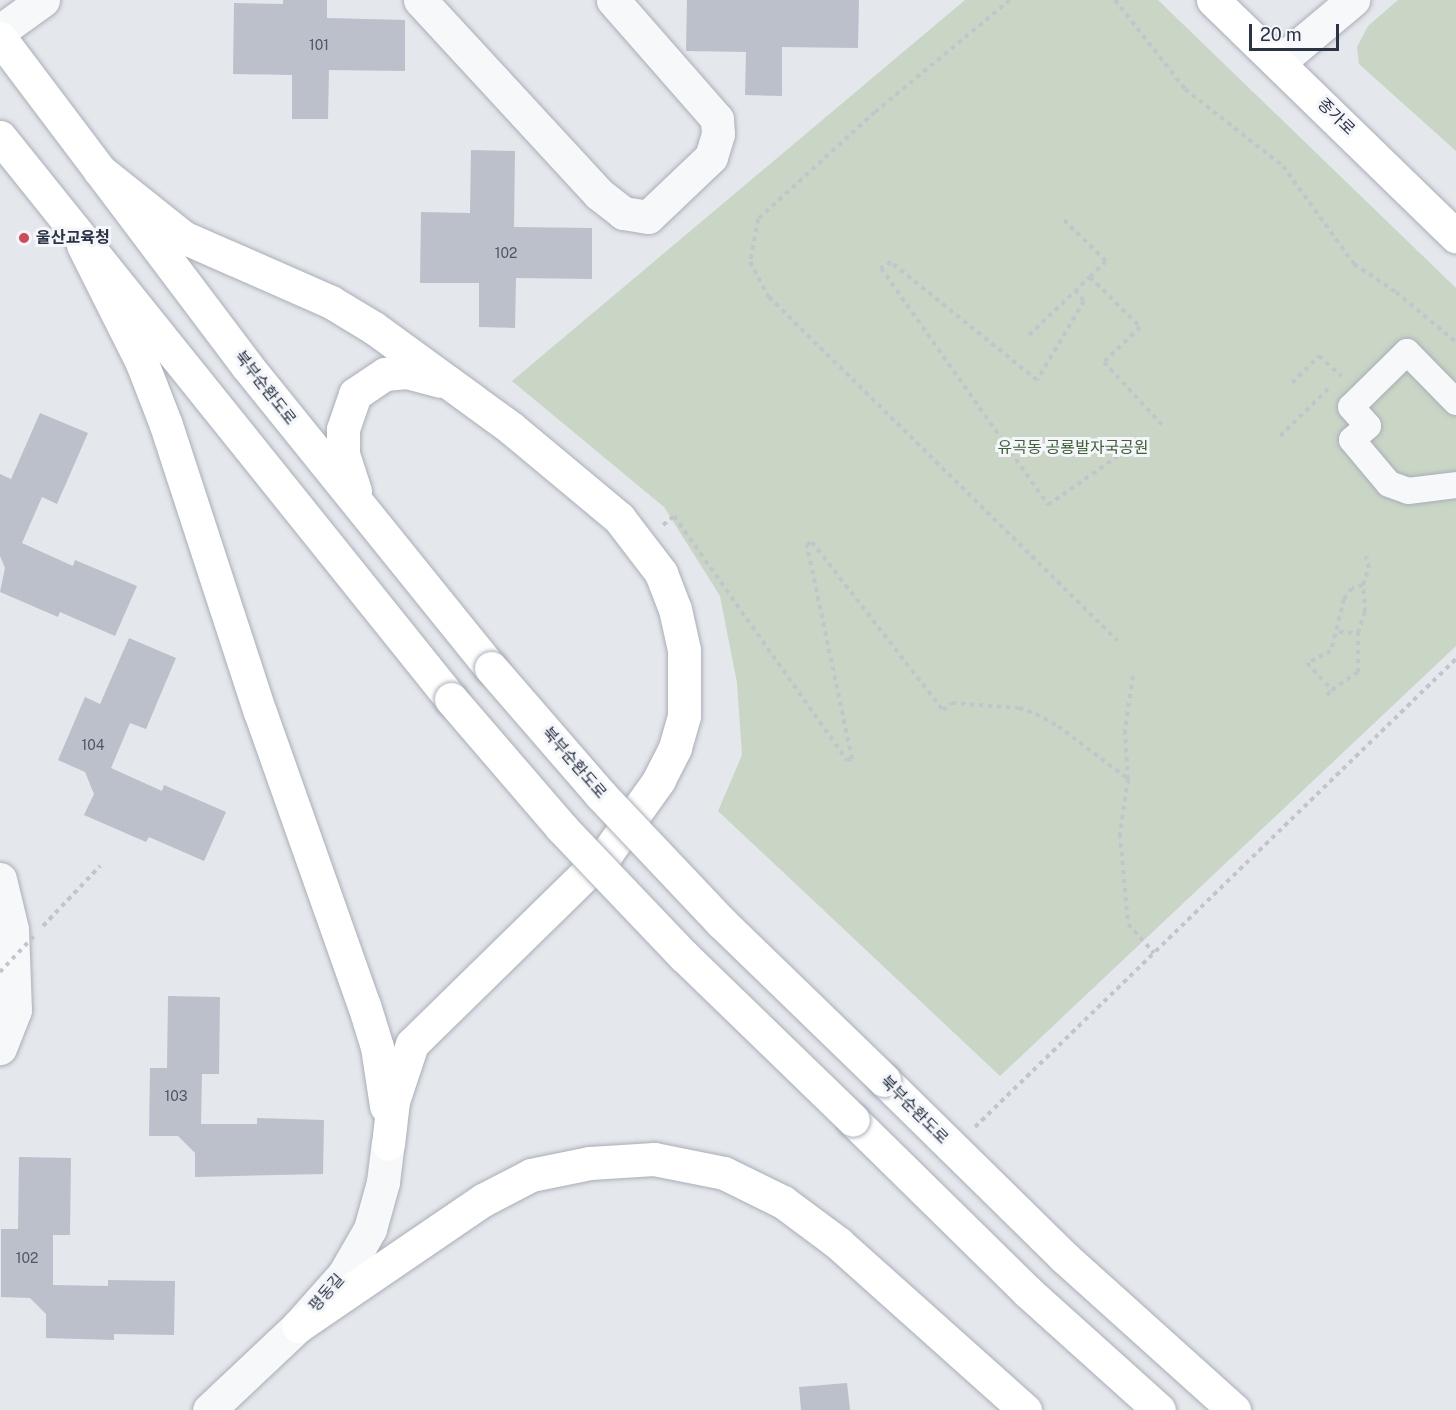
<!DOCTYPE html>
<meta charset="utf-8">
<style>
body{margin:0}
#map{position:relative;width:1456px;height:1410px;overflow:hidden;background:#e4e7ec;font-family:"Public Sans","Noto Sans KR",sans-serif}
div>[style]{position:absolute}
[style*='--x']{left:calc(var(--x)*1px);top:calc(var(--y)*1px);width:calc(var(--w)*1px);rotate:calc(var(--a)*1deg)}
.green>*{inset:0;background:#c9d6c5}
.building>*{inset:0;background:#bbc0ca}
.path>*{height:4px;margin-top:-2px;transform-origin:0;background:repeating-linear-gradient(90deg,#c2c5cb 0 4.5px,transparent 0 9px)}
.roads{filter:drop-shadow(0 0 2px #a9aeb7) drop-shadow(0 0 2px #a9aeb7)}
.pedestrian>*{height:26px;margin:-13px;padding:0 13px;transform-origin:13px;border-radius:13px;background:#f7f8fa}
.minor>*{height:33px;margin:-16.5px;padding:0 16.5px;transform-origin:16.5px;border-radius:16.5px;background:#f7f8fa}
.tertiary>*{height:33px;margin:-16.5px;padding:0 16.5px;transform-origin:16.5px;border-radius:16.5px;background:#f7f8fa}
.secondary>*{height:33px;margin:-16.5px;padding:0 16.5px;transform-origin:16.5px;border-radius:16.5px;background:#fff}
.path-bridge>*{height:4px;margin-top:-2px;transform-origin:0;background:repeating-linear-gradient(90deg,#c2c5cb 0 4.5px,transparent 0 9px)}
.bridges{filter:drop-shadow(0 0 2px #a9aeb7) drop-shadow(0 0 2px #a9aeb7)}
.secondary-bridge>*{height:33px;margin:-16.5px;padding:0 16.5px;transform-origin:16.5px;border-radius:16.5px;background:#fff}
.dots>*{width:16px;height:16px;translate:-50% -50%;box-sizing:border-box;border:3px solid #f4f6f9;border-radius:50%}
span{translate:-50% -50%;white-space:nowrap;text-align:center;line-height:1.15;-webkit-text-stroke:6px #f4f6f9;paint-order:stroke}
.number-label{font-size:14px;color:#4f5766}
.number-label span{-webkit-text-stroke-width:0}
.street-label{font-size:16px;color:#2b3445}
.poi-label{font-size:16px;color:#2b3445;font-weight:700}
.left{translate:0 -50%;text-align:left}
.park-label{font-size:16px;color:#3f6138}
.scale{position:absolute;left:1249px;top:24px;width:90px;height:27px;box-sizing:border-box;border:3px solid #2b3445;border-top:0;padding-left:8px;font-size:18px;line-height:21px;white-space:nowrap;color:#2b3445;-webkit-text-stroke:4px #f4f6f9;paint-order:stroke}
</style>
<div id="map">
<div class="green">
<i style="clip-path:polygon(965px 0,1158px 0,1456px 288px,1456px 646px,1000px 1076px,718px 811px,742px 755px,737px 683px,720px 596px,664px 507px,512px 381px)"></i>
<i style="clip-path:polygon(1398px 0,1456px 0,1456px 151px,1359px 64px,1357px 47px,1368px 26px)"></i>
</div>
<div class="building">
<i style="clip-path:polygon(283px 0,327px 0,327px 18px,405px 20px,405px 71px,329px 70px,328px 119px,292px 119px,292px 75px,233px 74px,234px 3px,283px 4px)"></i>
<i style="clip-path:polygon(687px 0,859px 0,858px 48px,782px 47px,782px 96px,745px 95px,746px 52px,686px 51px)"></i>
<i style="clip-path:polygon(471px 150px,515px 151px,514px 227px,592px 228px,592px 279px,516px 278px,515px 328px,479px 327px,479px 283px,420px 283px,421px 212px,470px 213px)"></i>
<i style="clip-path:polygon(40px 413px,88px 433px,57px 504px,42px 497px,22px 543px,73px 566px,75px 560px,137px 586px,115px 636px,60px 612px,58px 617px,0 592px,5px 568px,0 556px,0 474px,11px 479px)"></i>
<i style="clip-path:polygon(129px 638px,176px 658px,146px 729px,130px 723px,111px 768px,162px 791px,164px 785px,226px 812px,204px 861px,149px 837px,146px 842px,84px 815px,94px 794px,85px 772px,58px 760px,85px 697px,100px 704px)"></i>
<i style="clip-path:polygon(168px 996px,220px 997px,219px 1074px,202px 1074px,201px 1124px,257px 1124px,257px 1118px,324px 1120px,323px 1174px,195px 1177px,195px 1153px,178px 1136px,149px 1136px,150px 1068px,167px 1068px)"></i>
<i style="clip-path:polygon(19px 1157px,71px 1158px,70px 1235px,53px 1235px,53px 1285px,108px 1286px,108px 1280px,175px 1281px,174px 1335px,114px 1334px,114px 1340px,46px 1338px,46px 1314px,30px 1298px,1px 1297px,1px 1229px,18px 1229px)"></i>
<i style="clip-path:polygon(847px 1383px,850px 1410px,801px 1410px,799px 1387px)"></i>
</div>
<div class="path">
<i style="--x:1010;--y:0;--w:175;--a:140.3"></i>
<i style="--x:875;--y:112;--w:159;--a:137.6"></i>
<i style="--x:758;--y:219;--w:44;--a:100.5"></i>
<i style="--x:750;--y:262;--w:40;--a:62"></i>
<i style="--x:769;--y:297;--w:489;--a:44.6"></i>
<i style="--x:1115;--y:0;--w:113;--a:51.8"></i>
<i style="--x:1185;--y:89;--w:125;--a:38.2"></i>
<i style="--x:1283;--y:166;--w:121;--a:54.1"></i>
<i style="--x:1354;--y:264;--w:50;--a:33.7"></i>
<i style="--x:1396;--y:292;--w:78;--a:39.8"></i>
<i style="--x:1064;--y:220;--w:59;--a:44.3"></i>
<i style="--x:1106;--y:261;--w:23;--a:135"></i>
<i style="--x:1090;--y:277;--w:71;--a:45"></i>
<i style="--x:1140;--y:327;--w:50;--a:135.8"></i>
<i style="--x:1104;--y:362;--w:87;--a:47.3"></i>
<i style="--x:1075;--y:290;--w:14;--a:51"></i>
<i style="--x:1084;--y:301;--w:92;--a:120.7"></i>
<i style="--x:1037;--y:380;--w:188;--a:-141.1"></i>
<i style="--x:891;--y:262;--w:12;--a:149"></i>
<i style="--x:881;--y:268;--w:290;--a:54.8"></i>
<i style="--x:1048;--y:505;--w:110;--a:-35"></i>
<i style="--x:1138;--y:442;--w:6;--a:45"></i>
<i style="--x:1029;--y:335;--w:84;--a:-43.6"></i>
<i style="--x:1292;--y:383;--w:38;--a:-45"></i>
<i style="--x:1319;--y:356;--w:30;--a:42"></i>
<i style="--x:1280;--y:436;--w:67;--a:-44.4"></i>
<i style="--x:663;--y:525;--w:14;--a:-39"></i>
<i style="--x:674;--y:516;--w:299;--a:54.7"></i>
<i style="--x:847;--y:760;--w:5;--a:-11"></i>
<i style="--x:852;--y:759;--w:219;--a:-101.9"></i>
<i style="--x:807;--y:545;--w:6;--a:-31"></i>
<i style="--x:812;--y:542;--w:213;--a:52.1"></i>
<i style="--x:943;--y:710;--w:11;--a:-38"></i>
<i style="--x:952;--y:703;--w:67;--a:4.3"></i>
<i style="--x:1019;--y:708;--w:18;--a:19"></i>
<i style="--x:1036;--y:714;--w:25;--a:29"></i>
<i style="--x:1058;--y:726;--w:88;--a:37.1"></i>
<i style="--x:1363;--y:585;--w:11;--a:165"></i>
<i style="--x:1352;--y:588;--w:14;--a:126"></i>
<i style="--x:1344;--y:599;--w:54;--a:104"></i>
<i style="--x:1331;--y:651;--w:27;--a:153"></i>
<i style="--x:1307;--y:663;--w:37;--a:47"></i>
<i style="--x:1332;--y:690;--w:32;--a:-35"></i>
<i style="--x:1358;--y:672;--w:39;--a:-90"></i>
<i style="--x:1358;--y:633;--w:22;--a:-72"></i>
<i style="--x:1365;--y:612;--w:27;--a:-94"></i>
<i style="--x:1363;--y:585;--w:18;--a:-71"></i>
<i style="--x:1369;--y:568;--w:12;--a:-104"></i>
<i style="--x:1339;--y:632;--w:19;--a:3"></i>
<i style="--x:1133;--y:676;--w:55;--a:98.4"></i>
<i style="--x:1125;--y:730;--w:49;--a:86.5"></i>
<i style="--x:1128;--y:779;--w:56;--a:98.3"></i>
<i style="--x:1120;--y:834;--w:90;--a:84.9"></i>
<i style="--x:1128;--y:924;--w:39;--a:48"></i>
<i style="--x:1327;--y:695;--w:7;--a:-45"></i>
<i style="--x:43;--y:926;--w:83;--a:-46.5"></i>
<i style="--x:975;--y:1127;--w:671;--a:-44.22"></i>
</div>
<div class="roads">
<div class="pedestrian">
<i style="--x:1456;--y:402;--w:70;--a:-134.4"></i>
<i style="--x:1407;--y:352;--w:78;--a:135.5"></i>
<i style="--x:1351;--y:407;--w:25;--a:48"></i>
<i style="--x:1368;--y:426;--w:21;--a:139"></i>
<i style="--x:1352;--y:440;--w:57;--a:49.9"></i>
<i style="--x:1389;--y:484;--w:20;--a:20"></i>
<i style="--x:1408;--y:491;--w:48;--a:-7.1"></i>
</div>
<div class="minor">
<i style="--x:420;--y:0;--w:264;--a:47.3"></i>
<i style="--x:599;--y:194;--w:31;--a:38"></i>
<i style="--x:623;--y:213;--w:25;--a:9"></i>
<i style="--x:648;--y:217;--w:87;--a:-43.6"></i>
<i style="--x:711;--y:157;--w:24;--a:-73"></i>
<i style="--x:718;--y:134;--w:15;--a:-94"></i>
<i style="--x:717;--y:119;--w:158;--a:-131.2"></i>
<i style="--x:1279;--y:62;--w:97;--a:-40"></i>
<i style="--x:0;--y:879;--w:51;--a:76.5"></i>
<i style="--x:12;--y:929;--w:81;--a:87.9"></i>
<i style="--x:15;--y:1010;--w:41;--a:111.5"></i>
</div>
<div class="tertiary">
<i style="--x:0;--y:31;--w:53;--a:-35.8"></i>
<i style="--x:209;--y:1410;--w:122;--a:-43.3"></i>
<i style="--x:298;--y:1326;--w:69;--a:-48.5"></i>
<i style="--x:344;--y:1274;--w:52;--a:-60"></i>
<i style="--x:370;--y:1229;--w:49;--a:-74.5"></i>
<i style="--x:383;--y:1182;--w:38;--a:-83"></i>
</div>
<div class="secondary">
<i style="--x:1213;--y:0;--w:339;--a:44.2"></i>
<i style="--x:0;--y:38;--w:411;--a:53"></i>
<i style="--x:247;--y:366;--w:388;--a:51.1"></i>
<i style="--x:0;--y:137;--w:721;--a:51.25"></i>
<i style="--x:99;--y:170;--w:107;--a:38.6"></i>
<i style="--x:183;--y:237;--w:162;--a:23.7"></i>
<i style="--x:331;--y:302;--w:50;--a:31.2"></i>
<i style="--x:374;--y:328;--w:170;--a:36.1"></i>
<i style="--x:511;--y:428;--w:141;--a:39.8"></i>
<i style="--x:619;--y:518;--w:69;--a:52.6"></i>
<i style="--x:661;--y:573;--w:39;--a:69"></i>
<i style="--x:675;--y:609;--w:42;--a:77.6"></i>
<i style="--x:684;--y:650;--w:66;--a:90"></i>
<i style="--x:684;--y:716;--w:33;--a:106"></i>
<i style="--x:675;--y:748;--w:36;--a:117"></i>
<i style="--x:659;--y:780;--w:90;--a:125.5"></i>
<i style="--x:607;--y:853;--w:273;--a:135.6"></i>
<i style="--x:412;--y:1044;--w:60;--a:108.4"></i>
<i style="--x:393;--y:1101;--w:43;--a:96.6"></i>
<i style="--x:83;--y:245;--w:132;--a:63.4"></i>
<i style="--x:142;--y:363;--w:66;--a:68.8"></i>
<i style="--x:166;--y:425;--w:302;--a:71.9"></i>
<i style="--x:260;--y:712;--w:311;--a:70.5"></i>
<i style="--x:364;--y:1005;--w:44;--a:72.8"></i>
<i style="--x:377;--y:1047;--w:60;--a:81.3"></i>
<i style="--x:355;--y:491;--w:38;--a:-108"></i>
<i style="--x:343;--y:455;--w:26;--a:-90"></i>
<i style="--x:343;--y:429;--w:37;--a:-71"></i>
<i style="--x:355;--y:394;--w:36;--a:-34"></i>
<i style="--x:385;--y:374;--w:22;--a:-5"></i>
<i style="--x:407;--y:372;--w:34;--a:15"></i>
<i style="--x:884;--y:1080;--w:252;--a:44.5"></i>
<i style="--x:1064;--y:1257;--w:229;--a:42"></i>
<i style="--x:853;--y:1120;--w:245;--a:44.5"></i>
<i style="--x:1028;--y:1292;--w:176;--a:42"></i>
<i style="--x:298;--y:1326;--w:224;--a:-34.3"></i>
<i style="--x:483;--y:1200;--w:54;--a:-27.5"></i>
<i style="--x:531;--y:1175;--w:60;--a:-11.5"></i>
<i style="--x:590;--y:1163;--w:64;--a:-3.6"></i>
<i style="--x:654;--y:1159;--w:71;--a:11.3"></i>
<i style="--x:724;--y:1173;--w:66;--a:26.2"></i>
<i style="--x:783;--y:1202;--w:69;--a:36.7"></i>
<i style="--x:838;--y:1243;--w:251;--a:41.8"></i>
</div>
</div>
<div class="path-bridge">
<i style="--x:0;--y:972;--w:51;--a:-46.6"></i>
</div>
<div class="bridges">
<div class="secondary-bridge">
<i style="--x:491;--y:668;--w:167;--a:49.1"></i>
<i style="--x:600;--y:794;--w:176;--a:46.6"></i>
<i style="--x:721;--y:922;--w:227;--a:44.1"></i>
<i style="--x:451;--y:699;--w:169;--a:49.3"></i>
<i style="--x:561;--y:827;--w:178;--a:46.4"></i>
<i style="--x:684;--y:956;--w:235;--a:44.1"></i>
</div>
</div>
<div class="dots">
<i style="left:24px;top:238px;background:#d1495b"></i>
</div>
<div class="number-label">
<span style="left:319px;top:45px">101</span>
<span style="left:506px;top:253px">102</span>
<span style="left:93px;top:745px">104</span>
<span style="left:176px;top:1096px">103</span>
<span style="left:27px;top:1258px">102</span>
</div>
<div class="street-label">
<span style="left:1336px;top:117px;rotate:44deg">종가로</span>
<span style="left:265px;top:388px;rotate:52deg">북부순환도로</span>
<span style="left:574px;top:763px;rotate:49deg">북부순환도로</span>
<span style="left:914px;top:1110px;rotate:45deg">북부순환도로</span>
<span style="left:327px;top:1293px;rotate:-49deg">평동길</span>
</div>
<div class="poi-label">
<span class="left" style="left:36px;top:238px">울산교육청</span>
</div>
<div class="park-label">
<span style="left:1073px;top:448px">유곡동 공룡발자국공원</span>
</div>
<div class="scale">20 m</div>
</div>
